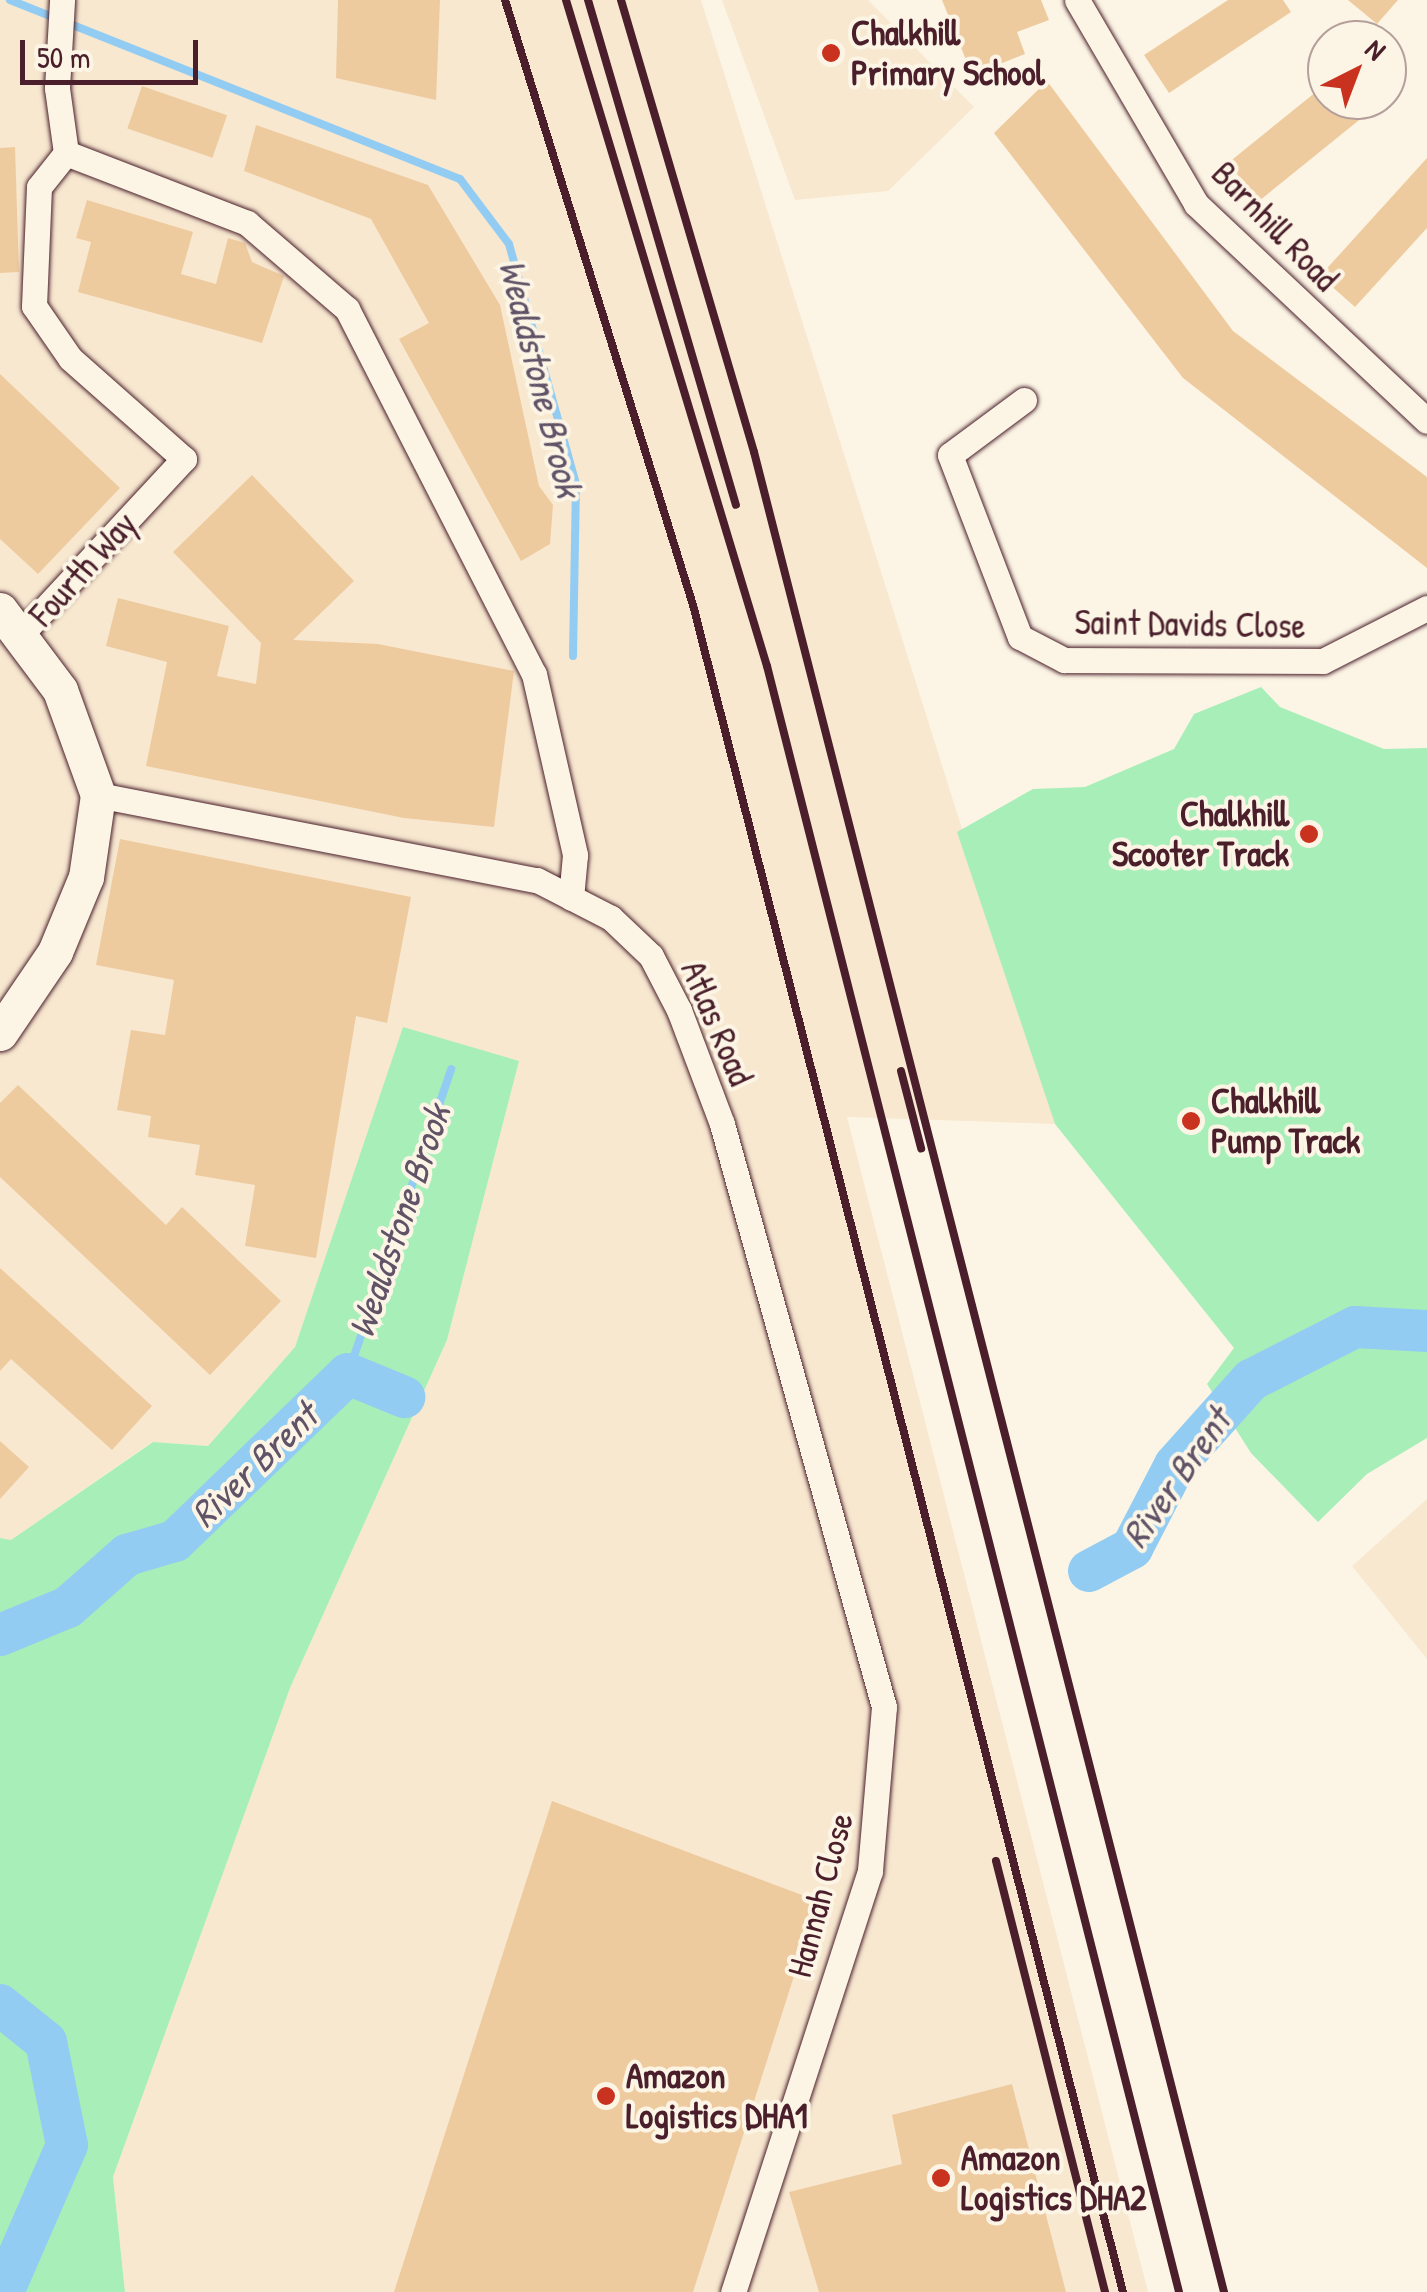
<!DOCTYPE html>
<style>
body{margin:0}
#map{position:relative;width:1427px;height:2292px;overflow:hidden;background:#fcf5e5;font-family:"Patrick Hand",sans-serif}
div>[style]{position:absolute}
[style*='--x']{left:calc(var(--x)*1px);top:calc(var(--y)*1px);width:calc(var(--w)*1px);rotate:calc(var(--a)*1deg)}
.built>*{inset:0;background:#f8e8d0}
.green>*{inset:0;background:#a8eeb9}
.stream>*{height:8px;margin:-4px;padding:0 4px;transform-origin:4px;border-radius:4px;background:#92ccf2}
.river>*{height:42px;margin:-21px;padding:0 21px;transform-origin:21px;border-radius:21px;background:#92ccf2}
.building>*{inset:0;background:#eecb9f;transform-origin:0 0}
.roads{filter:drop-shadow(0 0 2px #4a1f2b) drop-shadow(0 0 2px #4a1f2b)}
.minor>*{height:25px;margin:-12.5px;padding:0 12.5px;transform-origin:12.5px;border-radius:12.5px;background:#fcf5e5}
.secondary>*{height:35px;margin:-17.5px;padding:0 17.5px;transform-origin:17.5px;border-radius:17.5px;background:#fcf5e5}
.rail>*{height:8px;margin:-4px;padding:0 4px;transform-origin:4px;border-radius:4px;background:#4a1f2b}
.dots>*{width:28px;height:28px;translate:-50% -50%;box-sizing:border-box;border:5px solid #fcf5e5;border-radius:50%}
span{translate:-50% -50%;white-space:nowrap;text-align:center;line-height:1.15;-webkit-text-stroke:8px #fcf5e5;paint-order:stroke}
.poi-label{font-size:35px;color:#4a1f2b;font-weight:700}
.left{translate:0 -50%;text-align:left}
.right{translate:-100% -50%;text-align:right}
.street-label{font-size:35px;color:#4a1f2b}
.water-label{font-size:38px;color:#605367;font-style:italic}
.north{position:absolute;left:1307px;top:20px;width:100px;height:100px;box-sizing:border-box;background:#fcf5e5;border:2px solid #b59f9b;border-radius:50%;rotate:42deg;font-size:28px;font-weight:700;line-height:40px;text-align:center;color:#4a1f2b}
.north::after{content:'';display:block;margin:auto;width:35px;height:45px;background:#c8321e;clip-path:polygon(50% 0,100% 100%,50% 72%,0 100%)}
.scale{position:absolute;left:20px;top:40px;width:178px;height:45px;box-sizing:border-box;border:5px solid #4a1f2b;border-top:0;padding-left:12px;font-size:30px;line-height:35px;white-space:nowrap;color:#4a1f2b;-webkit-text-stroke:8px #fcf5e5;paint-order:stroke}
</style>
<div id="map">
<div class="built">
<i style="clip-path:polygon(0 0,701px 0,1055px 1124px,847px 1117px,1148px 2292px,125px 2292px,113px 2177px,290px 1688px,447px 1340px,519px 1061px,403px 1028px,295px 1347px,208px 1446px,152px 1442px,11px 1540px,0 1538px)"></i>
<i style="clip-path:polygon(722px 0,868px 0,974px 107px,888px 191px,795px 200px)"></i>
<i style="clip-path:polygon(1427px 1499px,1427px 1659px,1352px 1566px)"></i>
</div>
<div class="green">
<i style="clip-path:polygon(1261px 687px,1280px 707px,1384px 749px,1427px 748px,1427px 1438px,1367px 1474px,1318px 1522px,1251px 1453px,1207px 1384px,1234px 1348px,1055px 1124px,957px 832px,1033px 789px,1085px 787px,1174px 749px,1194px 714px)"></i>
<i style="clip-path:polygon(403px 1027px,519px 1061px,447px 1340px,290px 1688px,113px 2177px,125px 2292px,19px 2292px,0 2276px,0 1538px,11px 1540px,153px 1442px,208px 1446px,295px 1347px)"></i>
</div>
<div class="stream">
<i style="--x:10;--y:0;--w:484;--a:21.7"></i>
<i style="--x:460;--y:179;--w:81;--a:53"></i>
<i style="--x:509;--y:244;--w:249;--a:74.4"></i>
<i style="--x:576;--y:484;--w:172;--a:91"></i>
<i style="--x:348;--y:1374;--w:322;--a:-71.3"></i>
</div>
<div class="river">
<i style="--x:1089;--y:1571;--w:49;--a:-28.1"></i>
<i style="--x:1132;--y:1548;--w:93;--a:-62.6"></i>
<i style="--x:1175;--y:1465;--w:114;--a:-48.2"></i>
<i style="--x:1251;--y:1380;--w:117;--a:-27"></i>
<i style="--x:1355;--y:1327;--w:72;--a:3.2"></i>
<i style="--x:0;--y:1635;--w:74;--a:-22.4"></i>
<i style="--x:68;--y:1607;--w:79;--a:-41.4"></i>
<i style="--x:127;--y:1555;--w:50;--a:-16.3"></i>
<i style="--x:175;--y:1541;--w:240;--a:-44"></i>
<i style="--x:348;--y:1374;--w:61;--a:22.3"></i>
<i style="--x:0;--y:2005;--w:59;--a:38.8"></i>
<i style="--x:46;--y:2042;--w:105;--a:78.5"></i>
<i style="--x:67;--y:2145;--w:160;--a:113.5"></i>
</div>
<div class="building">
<i style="clip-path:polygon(338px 0,440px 0,436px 100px,336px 78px)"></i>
<i style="clip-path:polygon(942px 0,1041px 0,1049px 20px,1017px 32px,1025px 54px,972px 75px)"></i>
<i style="clip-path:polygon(1228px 0,1283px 0,1291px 12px,1169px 93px,1144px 55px)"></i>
<i style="clip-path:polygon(1348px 0,1398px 0,1377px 24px)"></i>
<i style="clip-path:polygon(1047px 81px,1233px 331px,1427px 477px,1427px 568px,1183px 378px,994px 133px)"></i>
<i style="clip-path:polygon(1327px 83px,1327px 100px,1384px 100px,1259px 201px,1228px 163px)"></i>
<i style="left:142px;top:86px;width:90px;height:45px;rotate:19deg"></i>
<i style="clip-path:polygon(256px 125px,428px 185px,500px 305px,539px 486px,553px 505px,550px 544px,521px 561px,399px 339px,429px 323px,371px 219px,244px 171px)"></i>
<i style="clip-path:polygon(15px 147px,19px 272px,0 273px,0 148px)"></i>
<i style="clip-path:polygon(1427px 158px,1427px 228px,1355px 307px,1320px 276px)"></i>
<i style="clip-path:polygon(87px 200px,193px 232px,181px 274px,216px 284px,228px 238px,245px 243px,252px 262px,284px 276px,262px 343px,78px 292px,91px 242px,76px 238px)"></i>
<i style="clip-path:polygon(0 374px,120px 488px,38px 574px,0 539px)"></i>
<i style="clip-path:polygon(252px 475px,354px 581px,293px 640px,378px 644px,514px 671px,494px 827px,404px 818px,146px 766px,167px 662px,106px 646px,118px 598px,229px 626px,217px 676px,256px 684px,261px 643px,173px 552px)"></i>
<i style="clip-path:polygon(120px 839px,411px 897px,387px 1023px,356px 1016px,316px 1258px,245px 1246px,255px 1185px,195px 1175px,200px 1145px,148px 1137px,151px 1116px,117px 1110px,131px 1030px,165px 1035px,174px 980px,96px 965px)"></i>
<i style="clip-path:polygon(18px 1085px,166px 1225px,182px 1207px,281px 1301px,210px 1375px,0 1177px,0 1103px)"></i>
<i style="clip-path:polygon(0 1268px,152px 1406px,112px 1450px,11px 1359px,0 1371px)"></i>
<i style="clip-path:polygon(0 1441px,29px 1467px,0 1499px)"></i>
<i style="clip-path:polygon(552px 1801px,818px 1901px,693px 2292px,394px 2292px)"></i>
<i style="clip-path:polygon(1012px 2084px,1066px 2292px,819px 2292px,789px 2192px,902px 2164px,892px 2115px)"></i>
</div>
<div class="roads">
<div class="minor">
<i style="--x:1077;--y:0;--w:236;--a:59.7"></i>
<i style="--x:1196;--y:204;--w:317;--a:43.2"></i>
<i style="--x:66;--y:153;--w:194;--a:21.1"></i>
<i style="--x:247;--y:223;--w:132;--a:40.7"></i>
<i style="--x:347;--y:309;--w:410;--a:62.9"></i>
<i style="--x:534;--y:674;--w:186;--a:77.2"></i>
<i style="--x:575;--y:855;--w:43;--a:95.3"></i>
<i style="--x:1024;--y:400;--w:92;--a:143.4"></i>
<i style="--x:950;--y:455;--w:195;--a:69"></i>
<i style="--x:1020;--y:637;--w:50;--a:27.6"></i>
<i style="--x:1064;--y:660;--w:259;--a:0.2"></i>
<i style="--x:1323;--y:661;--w:117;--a:-27"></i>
<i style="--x:24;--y:631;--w:235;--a:-47.1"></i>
<i style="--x:184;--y:459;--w:152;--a:-138.5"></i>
<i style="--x:70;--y:358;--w:63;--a:-124.7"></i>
<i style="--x:34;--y:306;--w:119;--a:-87.6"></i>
<i style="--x:39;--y:187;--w:43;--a:-51.5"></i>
<i style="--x:66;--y:153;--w:66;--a:-97.9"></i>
<i style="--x:57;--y:88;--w:88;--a:-86.7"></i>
<i style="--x:98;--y:795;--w:447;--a:11"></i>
<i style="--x:537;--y:880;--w:83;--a:27.2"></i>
<i style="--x:611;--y:918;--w:55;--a:43.5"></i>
<i style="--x:651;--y:956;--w:61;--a:62.6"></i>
<i style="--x:679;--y:1010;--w:122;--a:69.3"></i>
<i style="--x:722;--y:1124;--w:605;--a:74.47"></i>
<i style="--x:884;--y:1707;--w:165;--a:94.9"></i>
<i style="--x:870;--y:1871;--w:443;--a:108"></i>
</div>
<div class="secondary">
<i style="--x:0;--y:610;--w:100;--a:53.1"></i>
<i style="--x:60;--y:690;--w:112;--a:70.1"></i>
<i style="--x:98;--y:795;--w:83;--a:98.3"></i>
<i style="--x:86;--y:877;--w:81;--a:112.5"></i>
<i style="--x:55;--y:952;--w:98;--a:124.2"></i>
</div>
</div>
<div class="rail">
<i style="--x:505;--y:0;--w:634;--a:72.74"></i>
<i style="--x:693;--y:605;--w:1741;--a:75.7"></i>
<i style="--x:566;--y:0;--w:696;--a:73.21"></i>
<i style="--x:767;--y:666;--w:1677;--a:75.78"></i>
<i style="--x:588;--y:0;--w:526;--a:73.67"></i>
<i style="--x:621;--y:0;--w:471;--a:73.6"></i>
<i style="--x:754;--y:452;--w:1899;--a:75.67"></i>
<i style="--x:901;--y:1071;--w:80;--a:75.4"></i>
<i style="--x:996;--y:1861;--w:445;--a:75.8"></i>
</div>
<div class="dots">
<i style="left:831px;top:53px;background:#c8321e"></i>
<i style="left:1309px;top:834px;background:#c8321e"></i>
<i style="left:1191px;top:1121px;background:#c8321e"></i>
<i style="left:606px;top:2096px;background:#c8321e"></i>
<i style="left:941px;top:2178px;background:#c8321e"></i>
</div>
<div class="poi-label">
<span class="left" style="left:851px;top:53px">Chalkhill<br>Primary School</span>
<span class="right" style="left:1289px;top:834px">Chalkhill<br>Scooter Track</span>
<span class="left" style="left:1211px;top:1121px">Chalkhill<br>Pump Track</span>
<span class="left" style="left:626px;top:2096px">Amazon<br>Logistics DHA1</span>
<span class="left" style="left:961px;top:2178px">Amazon<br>Logistics DHA2</span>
</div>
<div class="street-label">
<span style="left:1275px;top:226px;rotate:46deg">Barnhill Road</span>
<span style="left:83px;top:569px;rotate:-48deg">Fourth Way</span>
<span style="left:1190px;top:624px;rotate:1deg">Saint Davids Close</span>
<span style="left:717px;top:1023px;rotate:67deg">Atlas Road</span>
<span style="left:820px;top:1895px;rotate:-75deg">Hannah Close</span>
</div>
<div class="water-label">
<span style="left:541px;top:378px;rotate:76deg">Wealdstone Brook</span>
<span style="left:399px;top:1221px;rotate:-71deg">Wealdstone Brook</span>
<span style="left:254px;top:1465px;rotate:-44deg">River Brent</span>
<span style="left:1176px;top:1478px;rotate:-55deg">River Brent</span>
</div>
<div class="north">N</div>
<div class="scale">50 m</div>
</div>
